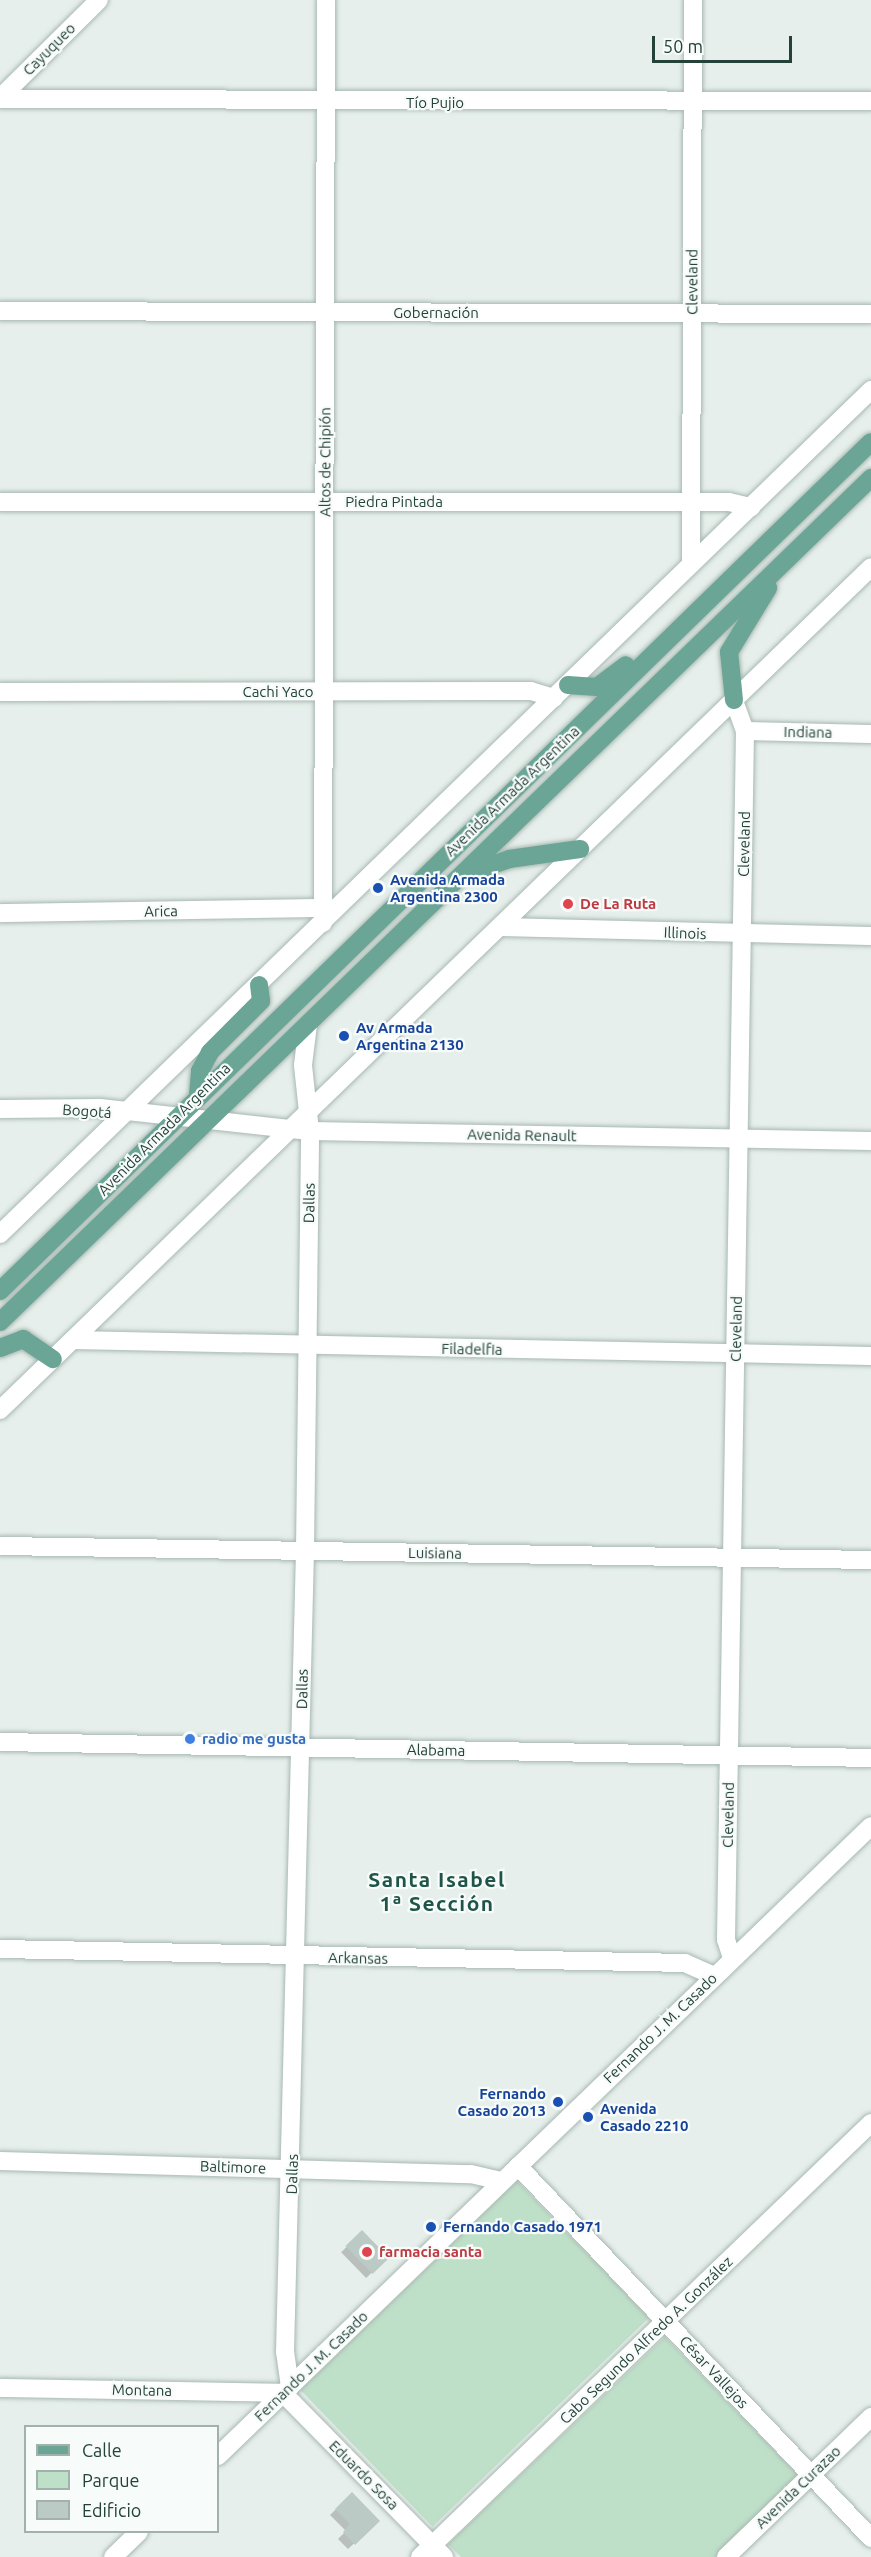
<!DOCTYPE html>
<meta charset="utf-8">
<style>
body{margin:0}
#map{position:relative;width:871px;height:2557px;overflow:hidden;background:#e6efeb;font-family:Ubuntu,sans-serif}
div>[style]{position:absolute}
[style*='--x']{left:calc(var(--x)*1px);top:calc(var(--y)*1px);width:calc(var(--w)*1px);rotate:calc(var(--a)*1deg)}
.green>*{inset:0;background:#bfe0c8;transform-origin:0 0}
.shadow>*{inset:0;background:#0003;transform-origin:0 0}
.building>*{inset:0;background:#bbcac4;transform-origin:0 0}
.roads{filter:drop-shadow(0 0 2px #a8b8b2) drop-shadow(0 0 2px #a8b8b2)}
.minor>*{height:18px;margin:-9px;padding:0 9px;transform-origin:9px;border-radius:9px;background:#fff}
.major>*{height:18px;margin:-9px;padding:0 9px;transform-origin:9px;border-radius:9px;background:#6aa596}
.dots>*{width:16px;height:16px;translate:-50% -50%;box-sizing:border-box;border:3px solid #f7fbf9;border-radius:50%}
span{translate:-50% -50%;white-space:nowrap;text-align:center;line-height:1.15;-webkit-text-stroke:4.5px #f7fbf9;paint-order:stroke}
.street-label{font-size:15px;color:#24423a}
.transit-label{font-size:15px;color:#164399;font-weight:700}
.left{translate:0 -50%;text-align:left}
.right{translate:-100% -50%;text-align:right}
.health-label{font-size:15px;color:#be3a42;font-weight:700}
.shop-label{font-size:15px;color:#366cbe;font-weight:700}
.district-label{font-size:21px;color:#1f5548;font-weight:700;letter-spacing:1.5px}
.legend{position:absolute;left:24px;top:2425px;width:195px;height:108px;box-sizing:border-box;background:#f7fbf9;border:2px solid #a3b1ad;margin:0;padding:8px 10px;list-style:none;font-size:18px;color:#24423a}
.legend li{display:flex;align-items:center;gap:12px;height:30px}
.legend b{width:30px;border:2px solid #a3b1ad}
.scale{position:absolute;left:652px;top:36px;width:140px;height:27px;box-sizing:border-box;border:3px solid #24423a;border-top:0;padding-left:8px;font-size:18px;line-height:21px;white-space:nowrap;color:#24423a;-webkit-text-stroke:4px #f7fbf9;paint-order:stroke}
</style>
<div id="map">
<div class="green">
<i style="left:517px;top:2181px;width:190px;height:301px;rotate:46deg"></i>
<i style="clip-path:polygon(665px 2337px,800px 2477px,716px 2557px,461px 2557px,448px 2544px)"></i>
</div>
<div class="shadow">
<i style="left:362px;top:2232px;width:36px;height:29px;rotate:46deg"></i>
<i style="clip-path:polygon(352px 2494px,378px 2521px,348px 2549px,338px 2539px,346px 2531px,330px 2515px)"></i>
</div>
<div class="building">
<i style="left:362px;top:2230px;width:39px;height:23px;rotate:46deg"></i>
<i style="clip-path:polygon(352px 2492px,380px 2521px,355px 2545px,343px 2532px,350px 2524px,335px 2509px)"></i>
</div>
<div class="roads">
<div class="minor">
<i style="--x:0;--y:98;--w:139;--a:-44.7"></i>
<i style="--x:0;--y:99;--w:871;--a:0.13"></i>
<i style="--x:0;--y:311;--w:871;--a:0.2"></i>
<i style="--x:0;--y:502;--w:729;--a:0"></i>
<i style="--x:729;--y:502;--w:23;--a:13"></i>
<i style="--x:691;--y:564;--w:564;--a:-89.8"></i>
<i style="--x:0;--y:692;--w:531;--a:-0.11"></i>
<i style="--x:531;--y:691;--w:24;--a:17"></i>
<i style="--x:745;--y:731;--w:126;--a:1.4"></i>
<i style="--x:0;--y:913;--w:323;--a:-0.9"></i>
<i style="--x:323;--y:923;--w:923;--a:-89.81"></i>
<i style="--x:500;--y:927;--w:371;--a:1.4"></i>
<i style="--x:0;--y:1109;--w:100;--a:-0.6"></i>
<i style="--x:100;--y:1108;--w:211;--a:6.3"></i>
<i style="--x:310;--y:1131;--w:561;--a:1.02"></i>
<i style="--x:0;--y:1234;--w:1213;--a:-44.1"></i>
<i style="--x:73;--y:1340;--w:798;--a:1.15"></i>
<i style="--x:0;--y:1410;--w:1212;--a:-44.06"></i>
<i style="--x:0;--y:1546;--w:871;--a:0.92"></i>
<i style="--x:0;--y:1742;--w:871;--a:1.05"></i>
<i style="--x:0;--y:1949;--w:685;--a:1.17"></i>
<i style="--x:685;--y:1963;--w:32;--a:24"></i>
<i style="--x:732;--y:1958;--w:19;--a:-108"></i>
<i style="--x:726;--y:1940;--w:1209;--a:-89.1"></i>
<i style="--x:745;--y:731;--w:33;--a:-110"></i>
<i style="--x:0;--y:2161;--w:471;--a:1.6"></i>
<i style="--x:471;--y:2174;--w:32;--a:13"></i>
<i style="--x:518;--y:2166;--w:513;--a:46.5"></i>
<i style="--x:290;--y:2387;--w:35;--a:-98"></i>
<i style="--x:285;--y:2352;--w:801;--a:-88.57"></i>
<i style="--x:305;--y:1551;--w:420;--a:-89.3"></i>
<i style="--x:310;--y:1131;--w:66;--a:-96.1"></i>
<i style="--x:303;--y:1065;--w:38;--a:-83"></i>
<i style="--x:0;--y:2388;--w:283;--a:1"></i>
<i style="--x:283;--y:2393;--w:230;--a:45.5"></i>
<i style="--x:218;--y:2456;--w:907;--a:-43.97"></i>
<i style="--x:113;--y:2557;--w:36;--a:-44"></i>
<i style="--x:420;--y:2557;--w:626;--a:-43.9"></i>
<i style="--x:726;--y:2557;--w:202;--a:-44"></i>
</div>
<div class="major">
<i style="--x:568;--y:685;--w:29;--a:4"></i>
<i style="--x:597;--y:687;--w:36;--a:-37"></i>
<i style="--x:734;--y:700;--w:48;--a:-95.9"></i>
<i style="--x:729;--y:652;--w:75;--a:-58.6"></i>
<i style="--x:472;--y:872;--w:39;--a:-19"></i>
<i style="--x:509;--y:859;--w:72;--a:-8"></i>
<i style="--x:198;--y:1095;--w:24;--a:-85"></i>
<i style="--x:200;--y:1071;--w:21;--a:-62"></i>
<i style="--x:210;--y:1052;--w:72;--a:-45"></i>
<i style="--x:261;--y:1001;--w:16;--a:-97"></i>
<i style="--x:0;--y:1291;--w:1216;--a:-44.27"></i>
<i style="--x:0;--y:1322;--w:1213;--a:-44.1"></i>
<i style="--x:0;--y:1348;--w:25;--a:-21"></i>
<i style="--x:23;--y:1339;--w:36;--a:34"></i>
</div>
</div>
<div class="dots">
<i style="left:378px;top:888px;background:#1a4fb4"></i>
<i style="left:568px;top:904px;background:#e0444e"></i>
<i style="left:344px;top:1036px;background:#1a4fb4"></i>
<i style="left:190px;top:1739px;background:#3f7fe0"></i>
<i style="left:558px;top:2102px;background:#1a4fb4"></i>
<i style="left:588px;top:2117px;background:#1a4fb4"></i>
<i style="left:431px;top:2227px;background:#1a4fb4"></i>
<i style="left:367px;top:2252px;background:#e0444e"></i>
</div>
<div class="street-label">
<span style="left:49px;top:49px;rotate:-45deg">Cayuqueo</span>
<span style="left:435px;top:103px">Tío Pujio</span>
<span style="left:692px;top:282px;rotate:-90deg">Cleveland</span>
<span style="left:436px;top:313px">Gobernación</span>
<span style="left:325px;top:462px;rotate:-90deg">Altos de Chipión</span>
<span style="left:394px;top:502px">Piedra Pintada</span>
<span style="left:278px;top:692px">Cachi Yaco</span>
<span style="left:808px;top:732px;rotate:1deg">Indiana</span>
<span style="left:512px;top:791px;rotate:-44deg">Avenida Armada Argentina</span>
<span style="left:744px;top:844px;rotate:-89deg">Cleveland</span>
<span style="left:161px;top:911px;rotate:-1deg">Arica</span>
<span style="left:685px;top:933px;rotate:2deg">Illinois</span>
<span style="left:87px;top:1111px;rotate:4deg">Bogotá</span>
<span style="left:164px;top:1129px;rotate:-45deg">Avenida Armada Argentina</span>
<span style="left:522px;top:1135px;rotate:1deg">Avenida Renault</span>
<span style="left:309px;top:1203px;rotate:-89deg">Dallas</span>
<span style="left:736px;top:1329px;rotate:-89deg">Cleveland</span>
<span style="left:472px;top:1349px;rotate:1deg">Filadelfia</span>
<span style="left:435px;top:1553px;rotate:1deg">Luisiana</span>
<span style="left:302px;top:1689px;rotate:-89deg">Dallas</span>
<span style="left:436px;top:1750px;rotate:1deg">Alabama</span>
<span style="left:728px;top:1815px;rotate:-89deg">Cleveland</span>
<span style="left:358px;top:1958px;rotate:1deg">Arkansas</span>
<span style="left:660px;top:2028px;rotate:-44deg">Fernando J. M. Casado</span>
<span style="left:233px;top:2167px;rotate:2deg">Baltimore</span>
<span style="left:292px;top:2174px;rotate:-88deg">Dallas</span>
<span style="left:646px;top:2340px;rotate:-44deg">Cabo Segundo Alfredo A. González</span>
<span style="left:311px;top:2366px;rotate:-44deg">Fernando J. M. Casado</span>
<span style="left:714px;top:2372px;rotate:47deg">César Vallejos</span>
<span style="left:142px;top:2390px;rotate:1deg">Montana</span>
<span style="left:364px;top:2475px;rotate:45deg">Eduardo Sosa</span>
<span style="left:798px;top:2487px;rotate:-44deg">Avenida Curazao</span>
</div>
<div class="transit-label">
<span class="left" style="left:390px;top:888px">Avenida Armada<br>Argentina 2300</span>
<span class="left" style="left:356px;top:1036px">Av Armada<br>Argentina 2130</span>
<span class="right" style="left:546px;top:2102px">Fernando<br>Casado 2013</span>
<span class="left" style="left:600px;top:2117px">Avenida<br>Casado 2210</span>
<span class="left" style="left:443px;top:2227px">Fernando Casado 1971</span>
</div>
<div class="health-label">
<span class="left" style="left:580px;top:904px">De La Ruta</span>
<span class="left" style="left:379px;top:2252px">farmacia santa</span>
</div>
<div class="shop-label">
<span class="left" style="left:202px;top:1739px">radio me gusta</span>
</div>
<div class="district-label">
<span style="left:437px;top:1891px">Santa Isabel<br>1ª Sección</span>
</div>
<ul class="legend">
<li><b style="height:8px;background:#6aa596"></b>Calle</li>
<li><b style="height:16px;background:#bfe0c8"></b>Parque</li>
<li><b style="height:16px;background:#bbcac4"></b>Edificio</li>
</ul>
<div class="scale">50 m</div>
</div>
